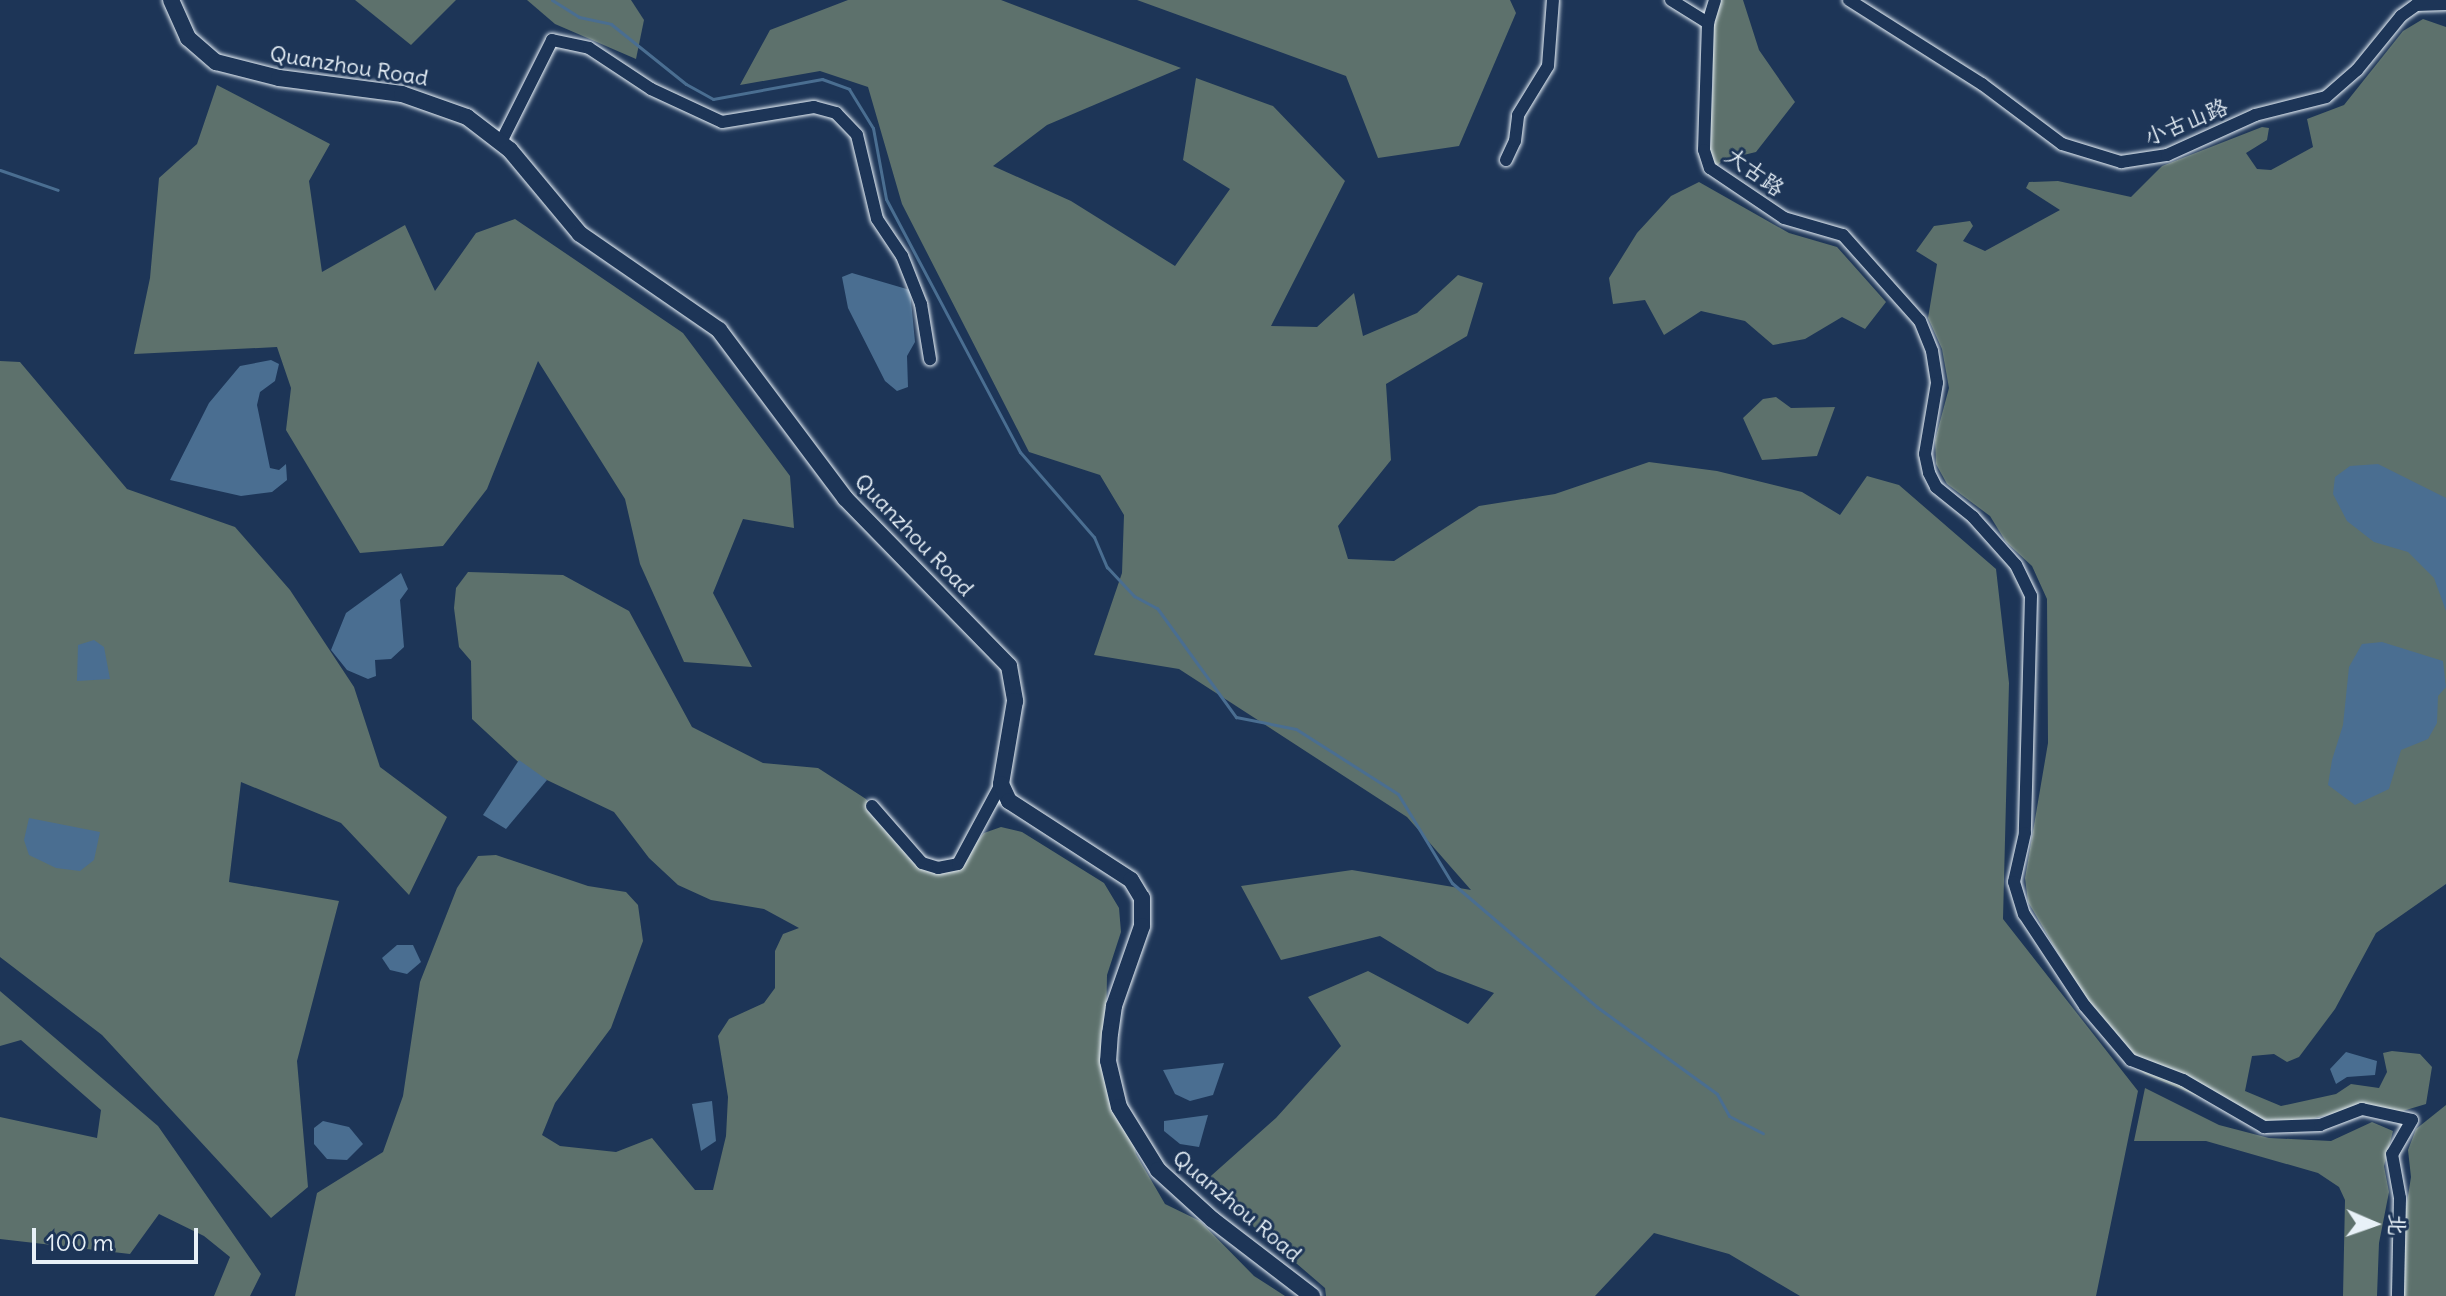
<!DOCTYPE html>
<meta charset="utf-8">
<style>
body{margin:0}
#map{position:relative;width:2446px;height:1296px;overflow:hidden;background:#1d3557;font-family:Delius,"LXGW WenKai TC",sans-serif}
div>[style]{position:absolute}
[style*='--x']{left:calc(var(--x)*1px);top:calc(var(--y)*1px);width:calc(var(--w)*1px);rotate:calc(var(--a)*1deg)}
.green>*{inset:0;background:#5d716c}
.water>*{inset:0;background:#4a6e91}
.stream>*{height:3px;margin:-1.5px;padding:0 1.5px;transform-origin:1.5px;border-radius:1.5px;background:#4a6e91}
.roads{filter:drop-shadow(0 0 2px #e8f1f8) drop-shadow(0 0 2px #e8f1f8)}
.minor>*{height:12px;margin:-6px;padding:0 6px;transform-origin:6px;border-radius:6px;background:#1d3557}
.tertiary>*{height:16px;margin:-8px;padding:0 8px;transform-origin:8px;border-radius:8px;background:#1d3557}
span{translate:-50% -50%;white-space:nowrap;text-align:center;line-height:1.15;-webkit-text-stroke:6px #1d3557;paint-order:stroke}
.street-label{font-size:22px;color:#e8f1f8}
.north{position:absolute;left:2334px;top:1184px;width:80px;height:80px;-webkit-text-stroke:6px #1d3557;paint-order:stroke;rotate:92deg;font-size:22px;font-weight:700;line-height:32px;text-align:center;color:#e8f1f8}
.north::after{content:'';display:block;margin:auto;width:28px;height:36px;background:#e8f1f8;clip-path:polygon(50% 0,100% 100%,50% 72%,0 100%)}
.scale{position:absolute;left:32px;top:1228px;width:166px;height:36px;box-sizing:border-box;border:4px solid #e8f1f8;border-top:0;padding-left:10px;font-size:24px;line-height:28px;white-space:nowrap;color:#e8f1f8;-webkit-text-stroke:6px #1d3557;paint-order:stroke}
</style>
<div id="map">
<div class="green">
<i style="clip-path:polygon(355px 0,456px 0,411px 45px)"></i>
<i style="clip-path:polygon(527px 0,631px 0,644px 20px,636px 59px,555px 24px)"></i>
<i style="clip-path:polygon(848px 0,1001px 0,1181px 68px,1047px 125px,993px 166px,1071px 201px,1175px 266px,1230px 189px,1183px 160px,1196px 78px,1273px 106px,1345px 181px,1271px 326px,1317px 327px,1354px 293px,1363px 336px,1417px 313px,1458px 275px,1483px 283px,1467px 336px,1386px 384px,1391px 460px,1338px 526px,1348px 559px,1394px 561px,1479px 506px,1555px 494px,1649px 462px,1717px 471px,1802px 492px,1840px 515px,1867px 476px,1899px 485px,1996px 569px,2009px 683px,2003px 919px,2138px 1091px,2096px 1296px,1800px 1296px,1729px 1254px,1654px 1233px,1595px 1296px,1326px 1296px,1325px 1288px,1203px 1183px,1276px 1118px,1341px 1046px,1308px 997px,1368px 971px,1468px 1024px,1494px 993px,1437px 971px,1380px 936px,1281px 960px,1241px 886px,1352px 870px,1471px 890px,1407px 817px,1179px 669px,1094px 655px,1122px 573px,1124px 515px,1100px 475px,1029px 452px,902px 204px,868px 87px,820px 71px,740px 85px,770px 30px)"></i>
<i style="clip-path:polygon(1137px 0,1510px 0,1516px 13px,1459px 146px,1378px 158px,1346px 76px)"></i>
<i style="clip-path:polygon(1720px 0,1743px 0,1759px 50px,1795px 102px,1756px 152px,1723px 160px,1715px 168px,1708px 148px,1713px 86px,1710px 24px)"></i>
<i style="clip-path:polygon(2423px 19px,2446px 27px,2446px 884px,2376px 933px,2335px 1009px,2299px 1057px,2287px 1062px,2274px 1054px,2252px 1056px,2245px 1091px,2281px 1106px,2336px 1094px,2351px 1084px,2379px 1088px,2387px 1072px,2383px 1053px,2392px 1051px,2420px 1054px,2432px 1067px,2426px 1104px,2396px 1113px,2351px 1110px,2296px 1122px,2260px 1122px,2145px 1074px,2118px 1055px,2028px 902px,2025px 878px,2048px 743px,2047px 599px,2032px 566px,2006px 542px,1990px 516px,1947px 484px,1936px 464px,1935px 440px,1949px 388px,1942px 349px,1928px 318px,1937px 264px,1916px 251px,1934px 226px,1970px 221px,1973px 226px,1963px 241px,1985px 251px,2060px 210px,2026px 188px,2029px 182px,2058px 181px,2131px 197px,2162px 166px,2262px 127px,2269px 128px,2267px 140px,2246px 153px,2257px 169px,2271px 170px,2313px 147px,2307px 119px,2344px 105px,2403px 31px)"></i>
<i style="clip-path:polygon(217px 85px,330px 144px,309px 181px,322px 272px,405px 225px,435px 291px,476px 233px,515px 219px,683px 333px,790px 476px,794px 528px,743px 519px,713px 593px,752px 667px,684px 662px,640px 564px,625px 499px,538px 361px,487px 489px,443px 546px,360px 553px,286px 430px,291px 388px,277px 347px,134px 354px,150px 278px,159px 178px,197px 144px)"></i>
<i style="clip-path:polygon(1699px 182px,1789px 233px,1837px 247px,1886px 302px,1865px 329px,1842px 317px,1805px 339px,1773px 345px,1745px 321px,1701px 311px,1664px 335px,1645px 300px,1613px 304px,1609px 278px,1637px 233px,1671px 196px)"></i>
<i style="clip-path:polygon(0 361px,20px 362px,127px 489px,235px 527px,290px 590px,354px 687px,380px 767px,447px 817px,409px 895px,341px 823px,241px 782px,229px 882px,339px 901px,297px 1061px,308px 1187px,271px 1218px,102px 1035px,0 957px)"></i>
<i style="clip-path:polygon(1776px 397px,1791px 408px,1835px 407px,1817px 456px,1762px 460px,1743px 418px,1763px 399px)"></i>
<i style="clip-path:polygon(468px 572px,563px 575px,629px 611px,692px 727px,763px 763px,818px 768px,866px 799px,908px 857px,943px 869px,960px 862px,984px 833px,1001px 827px,1022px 832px,1104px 883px,1119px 908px,1121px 932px,1107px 975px,1106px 1031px,1136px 1154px,1165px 1204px,1200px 1221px,1254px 1276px,1285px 1296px,295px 1296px,317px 1193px,383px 1152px,403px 1096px,420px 982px,457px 888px,478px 856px,496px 855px,588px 886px,626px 892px,638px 905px,643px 941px,611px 1028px,555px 1103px,542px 1135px,560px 1146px,616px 1152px,652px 1138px,695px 1190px,713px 1190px,726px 1136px,728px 1097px,718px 1036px,729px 1019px,764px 1003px,775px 988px,775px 951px,783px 934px,799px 928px,764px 909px,711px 900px,678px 885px,649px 858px,614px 812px,528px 771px,472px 719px,471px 661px,459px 647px,454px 608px,456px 588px)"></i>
<i style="clip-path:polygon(0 991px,158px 1126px,261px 1274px,250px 1296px,214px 1296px,230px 1257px,204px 1236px,159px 1214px,130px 1254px,0 1239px,0 1117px,97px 1138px,101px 1110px,21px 1040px,0 1046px)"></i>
<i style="clip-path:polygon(2145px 1088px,2219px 1125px,2269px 1138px,2331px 1141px,2372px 1122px,2393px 1131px,2384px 1166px,2389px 1192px,2379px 1243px,2377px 1296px,2343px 1296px,2345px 1200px,2339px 1187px,2318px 1173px,2206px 1141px,2134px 1141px)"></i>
<i style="clip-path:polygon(2446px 1105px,2446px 1296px,2404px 1296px,2401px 1240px,2411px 1177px,2408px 1150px,2416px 1129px)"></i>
</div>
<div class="water">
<i style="clip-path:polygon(852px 273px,910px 290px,915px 342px,907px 356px,908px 387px,897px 391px,885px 381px,848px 308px,842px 277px)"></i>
<i style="clip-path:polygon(271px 360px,279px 364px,275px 381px,260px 392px,257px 405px,270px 468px,279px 470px,286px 464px,287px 480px,272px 492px,241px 496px,170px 480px,209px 403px,240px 366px)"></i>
<i style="clip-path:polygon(2378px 464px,2446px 498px,2446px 611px,2434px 578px,2408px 552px,2374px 542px,2347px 521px,2333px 494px,2335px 477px,2350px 466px)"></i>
<i style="clip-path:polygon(401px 573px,408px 589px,400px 600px,404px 647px,391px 659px,375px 660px,376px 676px,368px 679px,347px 670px,331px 650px,346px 613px)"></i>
<i style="clip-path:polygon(94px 640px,104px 647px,110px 679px,77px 681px,78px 645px)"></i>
<i style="clip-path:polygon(2382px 642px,2443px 661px,2446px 687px,2438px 696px,2437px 723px,2428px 739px,2401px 750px,2389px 789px,2355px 805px,2328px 785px,2332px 760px,2343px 725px,2349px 667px,2362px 644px)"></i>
<i style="clip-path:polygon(519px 760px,547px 780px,506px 829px,483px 815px)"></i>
<i style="clip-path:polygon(29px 818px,100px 832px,94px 860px,80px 871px,56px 868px,29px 855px,24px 840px)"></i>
<i style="clip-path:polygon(397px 945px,413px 945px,421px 962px,407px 974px,390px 970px,382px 958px)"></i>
<i style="clip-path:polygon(2346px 1052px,2377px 1061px,2375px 1075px,2347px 1077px,2336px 1084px,2330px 1069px)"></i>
<i style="clip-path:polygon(1224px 1063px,1213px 1095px,1190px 1101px,1175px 1094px,1163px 1070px)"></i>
<i style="clip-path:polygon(712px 1101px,716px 1141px,701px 1151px,692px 1104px)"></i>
<i style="clip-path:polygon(1208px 1115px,1199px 1147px,1180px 1144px,1164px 1131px,1164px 1121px)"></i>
<i style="clip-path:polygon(323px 1121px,349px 1127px,363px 1144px,347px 1160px,327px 1159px,314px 1144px,314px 1128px)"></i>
</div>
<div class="stream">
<i style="--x:552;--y:0;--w:32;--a:32"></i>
<i style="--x:579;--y:17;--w:33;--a:12"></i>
<i style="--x:611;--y:24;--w:96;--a:38.7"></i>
<i style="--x:686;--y:84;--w:31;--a:29"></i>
<i style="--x:713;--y:99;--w:111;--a:-10.4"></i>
<i style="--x:822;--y:79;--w:29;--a:20"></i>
<i style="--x:849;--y:89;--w:46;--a:58.4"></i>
<i style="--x:873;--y:128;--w:72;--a:79.6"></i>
<i style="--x:886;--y:199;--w:286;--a:62.1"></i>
<i style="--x:1020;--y:452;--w:113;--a:49"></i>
<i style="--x:1094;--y:537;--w:33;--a:67"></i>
<i style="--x:1107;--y:567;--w:40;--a:47"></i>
<i style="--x:1134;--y:596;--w:26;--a:28"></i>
<i style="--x:1157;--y:608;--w:135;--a:54.1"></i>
<i style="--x:1236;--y:717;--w:61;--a:11.3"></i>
<i style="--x:1296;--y:729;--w:121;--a:32.5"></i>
<i style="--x:1398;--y:794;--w:104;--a:58.8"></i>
<i style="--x:1452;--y:883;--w:191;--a:40.5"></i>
<i style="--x:1597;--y:1007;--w:148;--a:35.9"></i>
<i style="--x:1717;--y:1094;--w:25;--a:61"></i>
<i style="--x:1729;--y:1116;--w:38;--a:27"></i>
<i style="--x:0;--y:170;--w:61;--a:19"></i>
</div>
<div class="roads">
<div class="minor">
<i style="--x:1671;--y:0;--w:44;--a:31.9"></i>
<i style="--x:1708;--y:23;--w:127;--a:91.8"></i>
<i style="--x:1704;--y:150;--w:19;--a:72"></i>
<i style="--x:1710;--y:168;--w:89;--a:34"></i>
<i style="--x:1784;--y:218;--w:61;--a:16.1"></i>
<i style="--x:1843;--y:235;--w:115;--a:48.2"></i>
<i style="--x:1920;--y:321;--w:32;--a:68"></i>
<i style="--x:1932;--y:351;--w:32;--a:81"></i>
<i style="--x:1937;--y:383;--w:72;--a:99.6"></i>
<i style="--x:1925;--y:454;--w:19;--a:78"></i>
<i style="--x:1929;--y:473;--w:16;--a:63"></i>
<i style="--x:1936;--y:487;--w:48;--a:39"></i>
<i style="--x:1973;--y:517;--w:64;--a:48.1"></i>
<i style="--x:2016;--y:565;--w:34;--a:64"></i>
<i style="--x:2031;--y:596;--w:237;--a:91.5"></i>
<i style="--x:2025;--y:833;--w:50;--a:102.7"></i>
<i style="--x:2014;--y:882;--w:34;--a:73"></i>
<i style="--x:2024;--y:914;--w:110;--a:56.5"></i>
<i style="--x:2085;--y:1006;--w:71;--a:49.6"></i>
<i style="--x:2131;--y:1060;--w:56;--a:21"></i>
<i style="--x:2183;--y:1080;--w:94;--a:30.1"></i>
<i style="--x:2264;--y:1127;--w:56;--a:-2"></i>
<i style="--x:2320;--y:1125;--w:45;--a:-20.9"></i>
<i style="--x:2362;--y:1109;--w:51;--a:12.4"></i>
<i style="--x:2412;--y:1120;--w:39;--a:120"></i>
<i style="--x:2392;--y:1154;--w:45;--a:79.7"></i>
<i style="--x:2400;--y:1198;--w:98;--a:91.2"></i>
<i style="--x:1849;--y:0;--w:157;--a:32.3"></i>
<i style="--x:1982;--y:84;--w:100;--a:36.9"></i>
<i style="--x:2062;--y:144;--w:62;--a:17"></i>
<i style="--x:2121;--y:162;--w:47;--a:-8.7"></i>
<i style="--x:2167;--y:155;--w:97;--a:-24.4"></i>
<i style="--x:2255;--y:115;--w:73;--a:-14.2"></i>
<i style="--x:2326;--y:97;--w:41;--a:-41.1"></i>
<i style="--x:2357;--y:70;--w:70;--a:-50.8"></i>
<i style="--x:2401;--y:16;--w:19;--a:-36"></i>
<i style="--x:2416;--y:5;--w:30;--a:-2"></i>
<i style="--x:1708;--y:23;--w:24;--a:-73"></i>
<i style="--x:501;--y:142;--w:114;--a:-63.4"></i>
<i style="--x:552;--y:40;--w:38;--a:12"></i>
<i style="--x:589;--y:48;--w:74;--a:33.5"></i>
<i style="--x:651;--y:89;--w:78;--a:24.9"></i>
<i style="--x:722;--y:122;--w:93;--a:-9.3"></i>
<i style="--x:814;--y:107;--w:23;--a:15"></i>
<i style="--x:836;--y:113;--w:30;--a:46"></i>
<i style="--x:857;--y:135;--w:86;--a:76.6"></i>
<i style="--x:877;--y:219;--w:45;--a:56"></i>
<i style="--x:902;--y:256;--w:52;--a:68.4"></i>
<i style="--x:921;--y:304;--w:56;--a:80.7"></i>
<i style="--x:1506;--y:160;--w:21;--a:-65"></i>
<i style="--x:1515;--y:141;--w:26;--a:-83"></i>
<i style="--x:1518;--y:115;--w:57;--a:-58.5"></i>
<i style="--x:1548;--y:66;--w:66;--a:-85.7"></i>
<i style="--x:872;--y:806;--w:76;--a:48.7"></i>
<i style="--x:922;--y:863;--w:17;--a:17"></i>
<i style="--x:938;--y:868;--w:20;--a:-11"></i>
<i style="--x:958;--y:864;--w:91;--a:-61.7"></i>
</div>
<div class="tertiary">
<i style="--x:171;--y:0;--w:42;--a:65.9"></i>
<i style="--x:188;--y:38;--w:37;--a:41"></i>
<i style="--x:216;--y:62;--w:65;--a:14.3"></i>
<i style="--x:279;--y:78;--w:124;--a:7.4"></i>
<i style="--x:402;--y:94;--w:69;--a:19.5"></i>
<i style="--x:467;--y:117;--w:54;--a:37.5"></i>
<i style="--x:510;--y:150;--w:109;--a:50.2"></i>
<i style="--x:580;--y:234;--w:169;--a:34.6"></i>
<i style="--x:719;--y:330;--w:210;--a:53.1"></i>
<i style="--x:845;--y:498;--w:235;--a:45.7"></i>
<i style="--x:1009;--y:666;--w:36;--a:80"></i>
<i style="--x:1015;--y:701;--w:84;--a:99.6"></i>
<i style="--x:1001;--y:784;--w:19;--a:65"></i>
<i style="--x:1009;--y:801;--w:145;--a:32.9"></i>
<i style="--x:1131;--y:880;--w:21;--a:59"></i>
<i style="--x:1142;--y:898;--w:28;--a:90"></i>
<i style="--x:1142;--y:926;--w:85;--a:109.3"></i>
<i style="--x:1114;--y:1006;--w:27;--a:98"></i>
<i style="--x:1110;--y:1033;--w:28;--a:94"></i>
<i style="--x:1108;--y:1061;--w:47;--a:76.6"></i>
<i style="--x:1119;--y:1107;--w:74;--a:58.2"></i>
<i style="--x:1158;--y:1170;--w:74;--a:42.3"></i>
<i style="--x:1213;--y:1220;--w:125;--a:37.5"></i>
</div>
</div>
<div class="street-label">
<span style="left:349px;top:66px;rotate:9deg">Quanzhou Road</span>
<span style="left:2186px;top:122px;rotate:-22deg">小古山路</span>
<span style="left:1755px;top:172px;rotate:36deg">大古路</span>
<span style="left:914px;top:535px;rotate:46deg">Quanzhou Road</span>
<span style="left:1237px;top:1206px;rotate:40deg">Quanzhou Road</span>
</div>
<div class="north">北</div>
<div class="scale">100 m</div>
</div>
